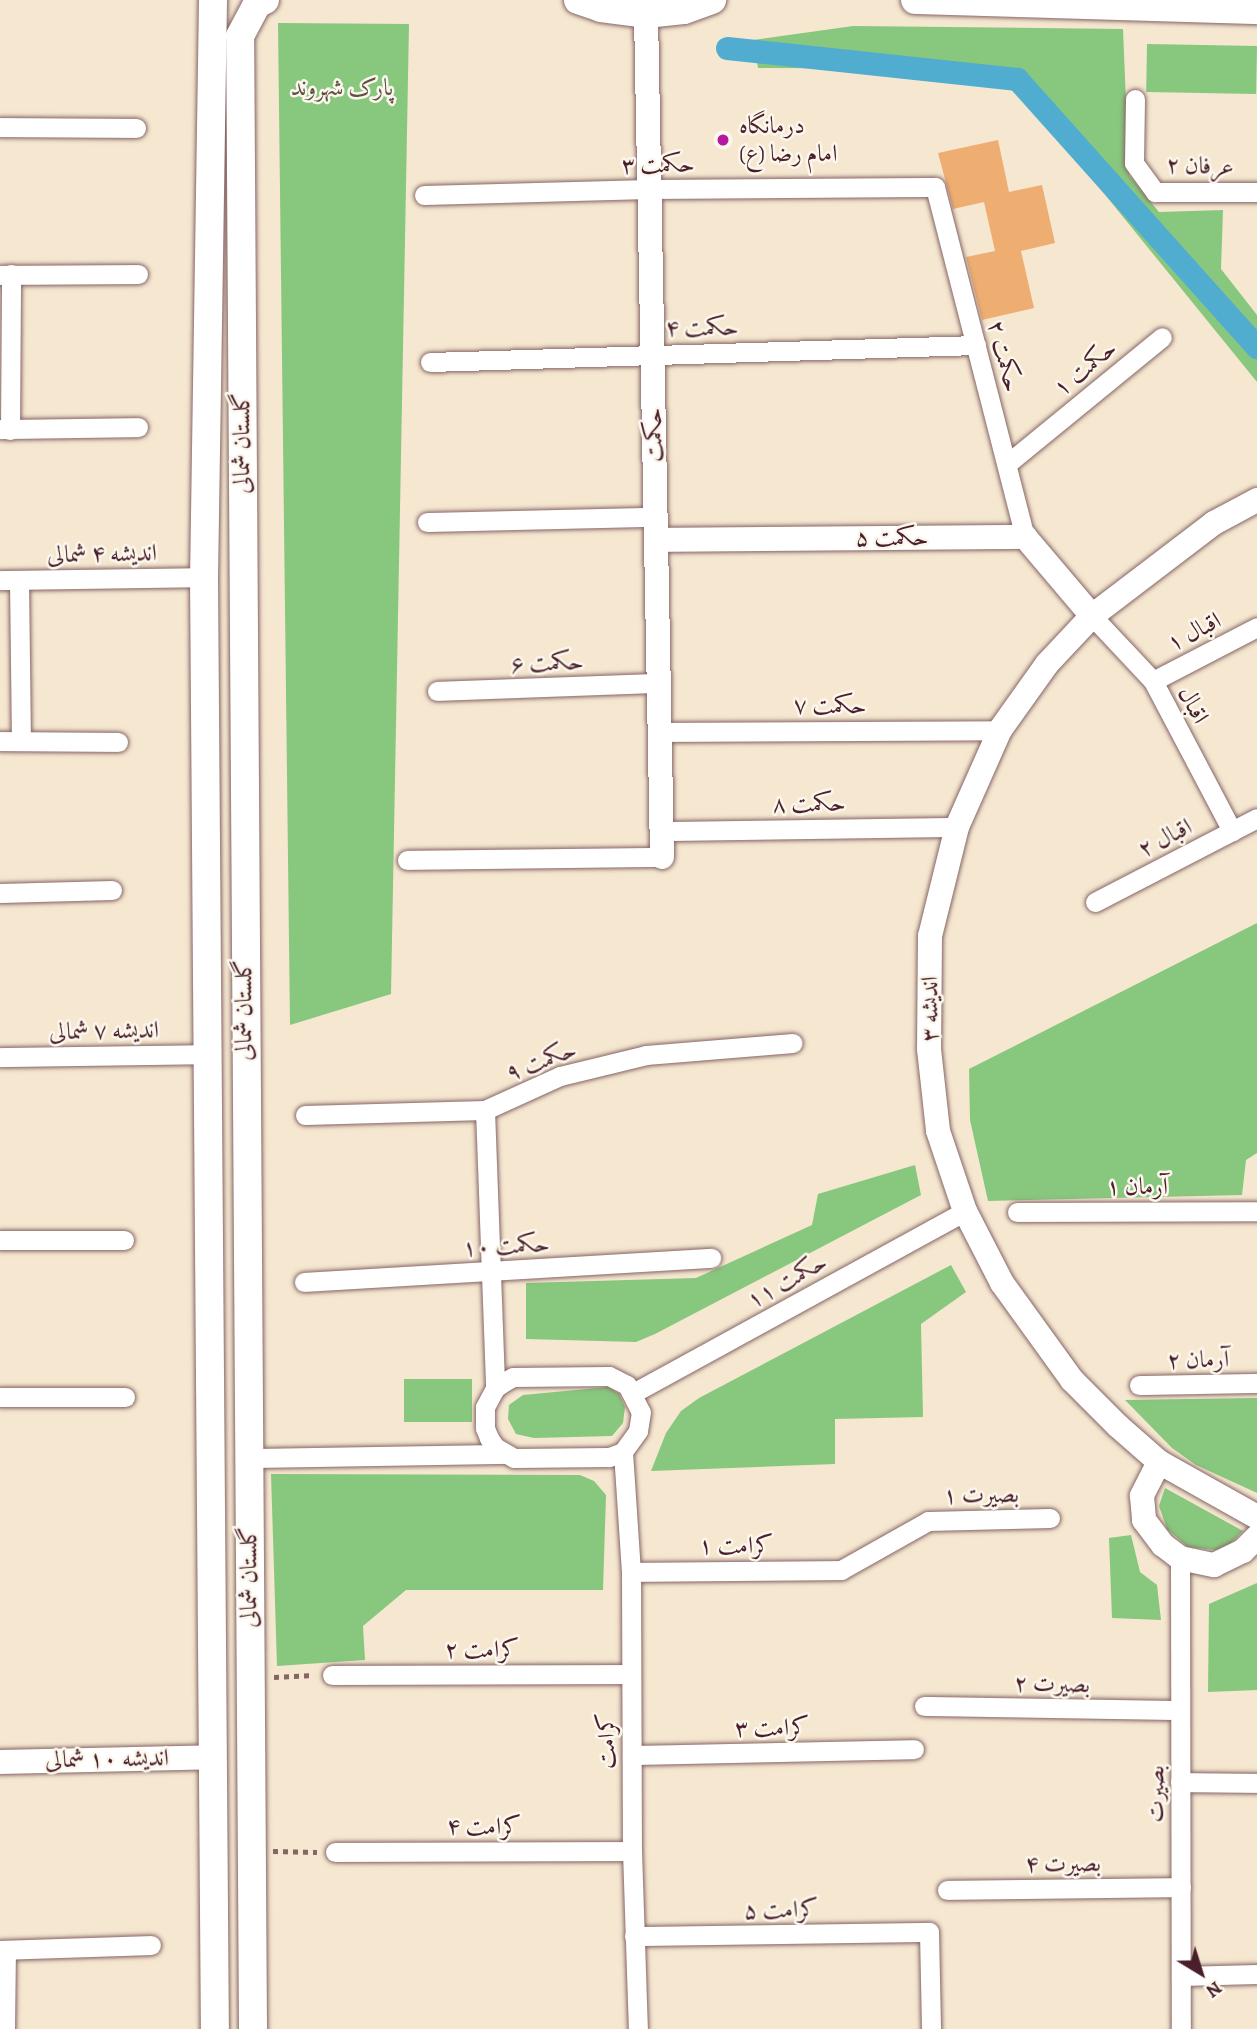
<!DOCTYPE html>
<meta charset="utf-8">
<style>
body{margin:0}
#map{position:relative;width:1257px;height:2029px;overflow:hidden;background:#f5e7d0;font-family:Alegreya,Amiri,serif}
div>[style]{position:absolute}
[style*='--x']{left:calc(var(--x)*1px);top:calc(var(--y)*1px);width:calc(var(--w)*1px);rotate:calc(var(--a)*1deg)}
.green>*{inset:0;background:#88c77e;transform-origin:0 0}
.canal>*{height:23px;margin:-11.5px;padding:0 11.5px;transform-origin:11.5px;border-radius:11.5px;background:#51adcf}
.building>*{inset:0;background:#eeae72}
.path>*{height:4.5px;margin-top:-2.25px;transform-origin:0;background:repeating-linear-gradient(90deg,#866565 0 5px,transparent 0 10px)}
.roads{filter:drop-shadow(0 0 2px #866565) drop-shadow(0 0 2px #866565)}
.minor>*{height:19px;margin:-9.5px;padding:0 9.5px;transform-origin:9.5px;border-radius:9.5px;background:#fff}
.tertiary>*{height:24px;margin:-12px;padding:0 12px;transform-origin:12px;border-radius:12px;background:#fff}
.secondary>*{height:28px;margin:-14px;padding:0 14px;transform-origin:14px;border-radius:14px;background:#fff}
.dots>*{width:19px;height:19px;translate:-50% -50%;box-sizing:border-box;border:4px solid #fbf7ec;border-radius:50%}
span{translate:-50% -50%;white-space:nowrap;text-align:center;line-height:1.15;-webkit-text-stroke:5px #fbf7ec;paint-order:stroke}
.park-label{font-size:24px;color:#5d5144}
.poi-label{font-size:24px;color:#4a1f2b}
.left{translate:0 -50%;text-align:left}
.street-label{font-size:24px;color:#4a1f2b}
.north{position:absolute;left:1166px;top:1938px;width:70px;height:70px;-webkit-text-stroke:5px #fbf7ec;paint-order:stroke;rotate:142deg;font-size:19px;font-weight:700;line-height:28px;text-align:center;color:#4a1f2b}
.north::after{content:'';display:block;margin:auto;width:24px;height:32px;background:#4a1f2b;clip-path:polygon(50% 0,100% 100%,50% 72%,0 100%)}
</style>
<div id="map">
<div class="green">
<i style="clip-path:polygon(278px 23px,409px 24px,391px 994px,290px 1025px)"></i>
<i style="clip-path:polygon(853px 26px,1123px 29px,1129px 175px,1159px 212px,1223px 210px,1221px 269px,1257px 315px,1257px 382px,1003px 69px,758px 68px,753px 40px)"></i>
<i style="left:1147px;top:44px;width:110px;height:48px;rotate:1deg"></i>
<i style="clip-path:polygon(1257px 923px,1257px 1153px,1246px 1160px,1242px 1195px,988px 1201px,970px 1120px,969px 1069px)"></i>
<i style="clip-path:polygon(915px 1165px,921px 1195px,655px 1334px,636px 1342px,526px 1339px,526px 1283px,696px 1278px,812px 1225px,818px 1194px)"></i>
<i style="clip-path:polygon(951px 1265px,966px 1292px,921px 1324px,923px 1417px,835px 1419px,835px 1464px,651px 1471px,666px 1433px,681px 1411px,699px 1398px)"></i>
<i style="left:404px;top:1379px;width:68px;height:43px"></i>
<i style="clip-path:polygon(608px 1387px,619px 1394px,625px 1407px,623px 1423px,612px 1436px,534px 1438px,516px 1434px,508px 1419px,509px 1405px,523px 1395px)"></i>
<i style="clip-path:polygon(1257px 1398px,1257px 1493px,1196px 1465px,1172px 1448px,1125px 1400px)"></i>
<i style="clip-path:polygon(271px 1474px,580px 1475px,594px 1481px,606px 1495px,603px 1590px,406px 1590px,363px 1626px,365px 1660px,277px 1666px)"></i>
<i style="clip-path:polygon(1165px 1488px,1243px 1531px,1231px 1543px,1216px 1550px,1188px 1547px,1167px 1529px,1159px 1506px)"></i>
<i style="clip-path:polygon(1131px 1535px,1140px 1572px,1157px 1585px,1161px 1620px,1112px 1618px,1109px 1538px)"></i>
<i style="clip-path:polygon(1257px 1583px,1257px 1690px,1208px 1692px,1209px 1604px)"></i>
</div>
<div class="canal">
<i style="--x:727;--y:48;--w:292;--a:6.1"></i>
<i style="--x:1017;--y:79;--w:360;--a:48.2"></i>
</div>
<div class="building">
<i style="clip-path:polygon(998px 140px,1009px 192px,1042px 185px,1055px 243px,1021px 251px,1034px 308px,982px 320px,966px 257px,995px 251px,984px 202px,953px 209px,938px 153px)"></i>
</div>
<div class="path">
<i style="--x:274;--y:1677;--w:40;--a:-2.9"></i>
<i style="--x:273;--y:1851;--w:44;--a:1.3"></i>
</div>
<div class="roads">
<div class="minor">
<i style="--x:1135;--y:99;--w:64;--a:90.9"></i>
<i style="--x:1134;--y:163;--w:36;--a:54"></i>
<i style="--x:1155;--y:192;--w:102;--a:0"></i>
<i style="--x:0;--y:127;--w:136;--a:0.4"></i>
<i style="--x:424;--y:195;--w:225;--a:-1.5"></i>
<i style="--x:649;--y:189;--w:286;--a:-0.4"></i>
<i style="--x:935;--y:187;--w:361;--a:75.6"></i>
<i style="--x:0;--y:275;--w:138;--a:-0.4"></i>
<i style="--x:430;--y:362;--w:546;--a:-1.78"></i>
<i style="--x:0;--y:429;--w:138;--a:-0.8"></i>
<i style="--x:10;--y:430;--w:156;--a:-89.6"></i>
<i style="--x:1007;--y:464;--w:200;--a:-39.3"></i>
<i style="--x:427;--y:522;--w:229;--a:-1.3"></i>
<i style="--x:0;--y:580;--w:204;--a:-0.8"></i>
<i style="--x:19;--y:580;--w:160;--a:89.3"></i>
<i style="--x:1092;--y:616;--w:89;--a:46.8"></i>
<i style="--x:1153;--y:681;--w:170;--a:62.2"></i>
<i style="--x:1153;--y:681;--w:117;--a:-27.4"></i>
<i style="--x:437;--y:691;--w:222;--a:-2.1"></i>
<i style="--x:660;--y:732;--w:340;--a:-0.3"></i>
<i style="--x:0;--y:741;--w:118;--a:0.5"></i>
<i style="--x:662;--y:831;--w:295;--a:-0.8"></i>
<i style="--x:407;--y:860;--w:255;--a:-0.7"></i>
<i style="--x:0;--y:893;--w:112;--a:-1.5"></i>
<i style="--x:1095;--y:902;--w:182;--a:-27.4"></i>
<i style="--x:0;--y:1057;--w:209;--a:-0.8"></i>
<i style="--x:485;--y:1110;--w:278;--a:87.9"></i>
<i style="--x:305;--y:1115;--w:180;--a:-1.6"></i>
<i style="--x:485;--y:1110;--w:82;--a:-24.4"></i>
<i style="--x:560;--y:1076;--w:89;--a:-13.7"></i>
<i style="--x:646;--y:1055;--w:147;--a:-4.7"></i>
<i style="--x:1017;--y:1212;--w:240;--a:-0.2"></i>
<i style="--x:0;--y:1240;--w:124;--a:0"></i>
<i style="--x:304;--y:1282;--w:408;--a:-3.4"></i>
<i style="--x:609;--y:1376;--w:20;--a:27"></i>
<i style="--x:627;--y:1385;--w:30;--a:63"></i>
<i style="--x:641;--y:1412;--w:19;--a:99"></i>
<i style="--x:638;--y:1431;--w:26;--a:126"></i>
<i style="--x:623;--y:1452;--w:15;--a:160"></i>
<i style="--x:609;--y:1457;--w:95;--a:179.4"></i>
<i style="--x:514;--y:1458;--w:22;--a:-150"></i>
<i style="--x:495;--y:1447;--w:11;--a:-124"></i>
<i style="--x:489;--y:1438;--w:11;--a:-112"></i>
<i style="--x:485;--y:1428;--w:21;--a:-90"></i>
<i style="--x:485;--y:1407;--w:21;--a:-62"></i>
<i style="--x:495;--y:1388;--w:11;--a:-34"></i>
<i style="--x:504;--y:1382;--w:10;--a:-29"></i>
<i style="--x:513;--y:1377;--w:96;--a:-0.6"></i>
<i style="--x:1139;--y:1385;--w:118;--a:-1"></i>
<i style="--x:633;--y:1393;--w:379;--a:-28.7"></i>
<i style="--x:0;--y:1397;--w:125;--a:0"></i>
<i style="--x:623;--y:1452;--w:120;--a:86.2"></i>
<i style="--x:631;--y:1572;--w:279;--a:89.8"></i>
<i style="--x:632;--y:1851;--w:178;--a:88.1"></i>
<i style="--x:248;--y:1458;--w:256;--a:-0.9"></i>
<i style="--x:1180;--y:1558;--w:471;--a:89.9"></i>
<i style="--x:631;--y:1572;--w:210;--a:-0.5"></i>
<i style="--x:841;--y:1570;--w:100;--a:-29.4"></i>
<i style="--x:928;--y:1521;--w:122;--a:-1.4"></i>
<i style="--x:332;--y:1675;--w:299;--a:-0.2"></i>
<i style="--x:924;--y:1706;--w:256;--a:0.9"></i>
<i style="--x:632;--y:1755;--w:282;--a:-1.2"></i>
<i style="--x:1180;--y:1782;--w:77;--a:0.7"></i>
<i style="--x:335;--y:1852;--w:297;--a:-0.2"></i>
<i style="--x:947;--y:1890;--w:234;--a:-0.7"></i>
<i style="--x:634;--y:1936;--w:295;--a:-0.8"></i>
<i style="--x:929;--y:1932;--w:97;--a:88.8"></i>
<i style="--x:0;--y:1950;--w:151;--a:-1.9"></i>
<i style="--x:1181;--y:1976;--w:76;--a:-1.5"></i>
<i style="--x:5;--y:2029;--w:79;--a:-89.3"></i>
</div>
<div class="tertiary">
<i style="--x:646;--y:14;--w:843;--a:88.91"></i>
<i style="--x:1257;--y:500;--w:49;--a:151.9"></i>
<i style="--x:1214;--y:523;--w:153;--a:142.7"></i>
<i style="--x:1092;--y:616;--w:66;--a:133.2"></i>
<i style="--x:1047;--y:664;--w:81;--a:125.5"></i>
<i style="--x:1000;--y:730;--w:106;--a:113.9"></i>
<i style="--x:957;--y:827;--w:112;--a:103.9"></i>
<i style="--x:930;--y:936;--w:113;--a:90.5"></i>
<i style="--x:929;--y:1049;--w:82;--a:83.7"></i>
<i style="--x:938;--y:1131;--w:84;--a:71.4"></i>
<i style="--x:965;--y:1211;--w:81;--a:62.8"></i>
<i style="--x:1002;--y:1283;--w:120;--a:54.2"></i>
<i style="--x:1072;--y:1380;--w:65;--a:45"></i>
<i style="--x:1118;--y:1426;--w:55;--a:41.3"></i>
<i style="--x:1159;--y:1462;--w:112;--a:29.3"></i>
<i style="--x:656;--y:540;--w:369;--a:-0.5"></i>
<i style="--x:1025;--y:537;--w:104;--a:49.7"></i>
<i style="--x:1159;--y:1462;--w:38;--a:117"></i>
<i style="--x:1142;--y:1496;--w:24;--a:85"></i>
<i style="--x:1144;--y:1520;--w:31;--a:53"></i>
<i style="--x:1163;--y:1545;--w:21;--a:37"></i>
<i style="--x:1180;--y:1558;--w:35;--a:12"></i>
<i style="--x:1214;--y:1565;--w:32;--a:-26"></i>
<i style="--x:1243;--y:1551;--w:20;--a:-45"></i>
<i style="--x:0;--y:1762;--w:213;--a:-1.3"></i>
</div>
<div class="secondary">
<i style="--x:213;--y:0;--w:577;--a:90.89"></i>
<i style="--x:204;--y:577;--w:1452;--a:89.57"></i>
<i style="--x:578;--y:0;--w:24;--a:19"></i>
<i style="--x:601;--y:8;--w:45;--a:7.6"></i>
<i style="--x:646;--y:14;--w:38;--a:-6"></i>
<i style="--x:684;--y:10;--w:30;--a:-20"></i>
<i style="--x:915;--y:0;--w:342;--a:1.7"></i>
<i style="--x:253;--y:2029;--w:1993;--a:-90.37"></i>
<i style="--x:240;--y:36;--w:36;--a:-62"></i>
<i style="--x:257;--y:4;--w:9;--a:-27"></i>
</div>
</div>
<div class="dots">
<i style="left:723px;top:140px;background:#b5179e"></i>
</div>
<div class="park-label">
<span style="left:342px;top:88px">پارک شهروند</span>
</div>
<div class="poi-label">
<span class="left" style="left:739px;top:140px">درمانگاه<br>امام رضا (ع)</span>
</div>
<div class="street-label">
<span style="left:658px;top:165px;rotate:-1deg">حکمت ۳</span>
<span style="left:1200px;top:166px;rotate:2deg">عرفان ۲</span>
<span style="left:702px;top:328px;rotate:-1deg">حکمت ۴</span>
<span style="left:1004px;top:356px;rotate:76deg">حکمت ۲</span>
<span style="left:1085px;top:368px;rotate:-39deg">حکمت ۱</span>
<span style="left:654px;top:435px;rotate:-91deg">حکمت</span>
<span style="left:242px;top:443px;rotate:-90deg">گلستان شمالی</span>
<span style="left:892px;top:538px">حکمت ۵</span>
<span style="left:102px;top:554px;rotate:-1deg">اندیشه ۴ شمالی</span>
<span style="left:1194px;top:632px;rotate:-27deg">اقبال ۱</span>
<span style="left:547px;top:663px;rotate:-2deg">حکمت ۶</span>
<span style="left:1193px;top:705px;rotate:62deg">اقبال</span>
<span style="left:830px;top:706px">حکمت ۷</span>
<span style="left:809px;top:804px;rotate:-1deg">حکمت ۸</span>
<span style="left:1165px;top:838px;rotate:-27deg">اقبال ۲</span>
<span style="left:930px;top:1009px;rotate:-90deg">اندیشه ۳</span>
<span style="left:244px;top:1010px;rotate:-90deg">گلستان شمالی</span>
<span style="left:104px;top:1031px;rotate:-1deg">اندیشه ۷ شمالی</span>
<span style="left:541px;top:1061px;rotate:-20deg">حکمت ۹</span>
<span style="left:1137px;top:1187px">آرمان ۱</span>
<span style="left:506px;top:1246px;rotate:-3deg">حکمت ۱۰</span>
<span style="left:787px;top:1281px;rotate:-29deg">حکمت ۱۱</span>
<span style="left:1198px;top:1360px;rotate:-1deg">آرمان ۲</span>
<span style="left:981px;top:1495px;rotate:-1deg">بصیرت ۱</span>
<span style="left:736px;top:1546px">کرامت ۱</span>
<span style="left:249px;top:1577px;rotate:-90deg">گلستان شمالی</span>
<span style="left:482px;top:1650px">کرامت ۲</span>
<span style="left:1052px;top:1684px;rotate:1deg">بصیرت ۲</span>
<span style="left:772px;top:1728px;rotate:-1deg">کرامت ۳</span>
<span style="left:607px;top:1741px;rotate:-90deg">کرامت</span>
<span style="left:107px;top:1759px;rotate:-1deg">اندیشه ۱۰ شمالی</span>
<span style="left:1156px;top:1794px;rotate:-90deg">بصیرت</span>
<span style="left:484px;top:1827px">کرامت ۴</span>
<span style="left:1063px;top:1864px;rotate:-1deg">بصیرت ۴</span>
<span style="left:781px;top:1910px;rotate:-1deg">کرامت ۵</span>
</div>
<div class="north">N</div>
</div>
